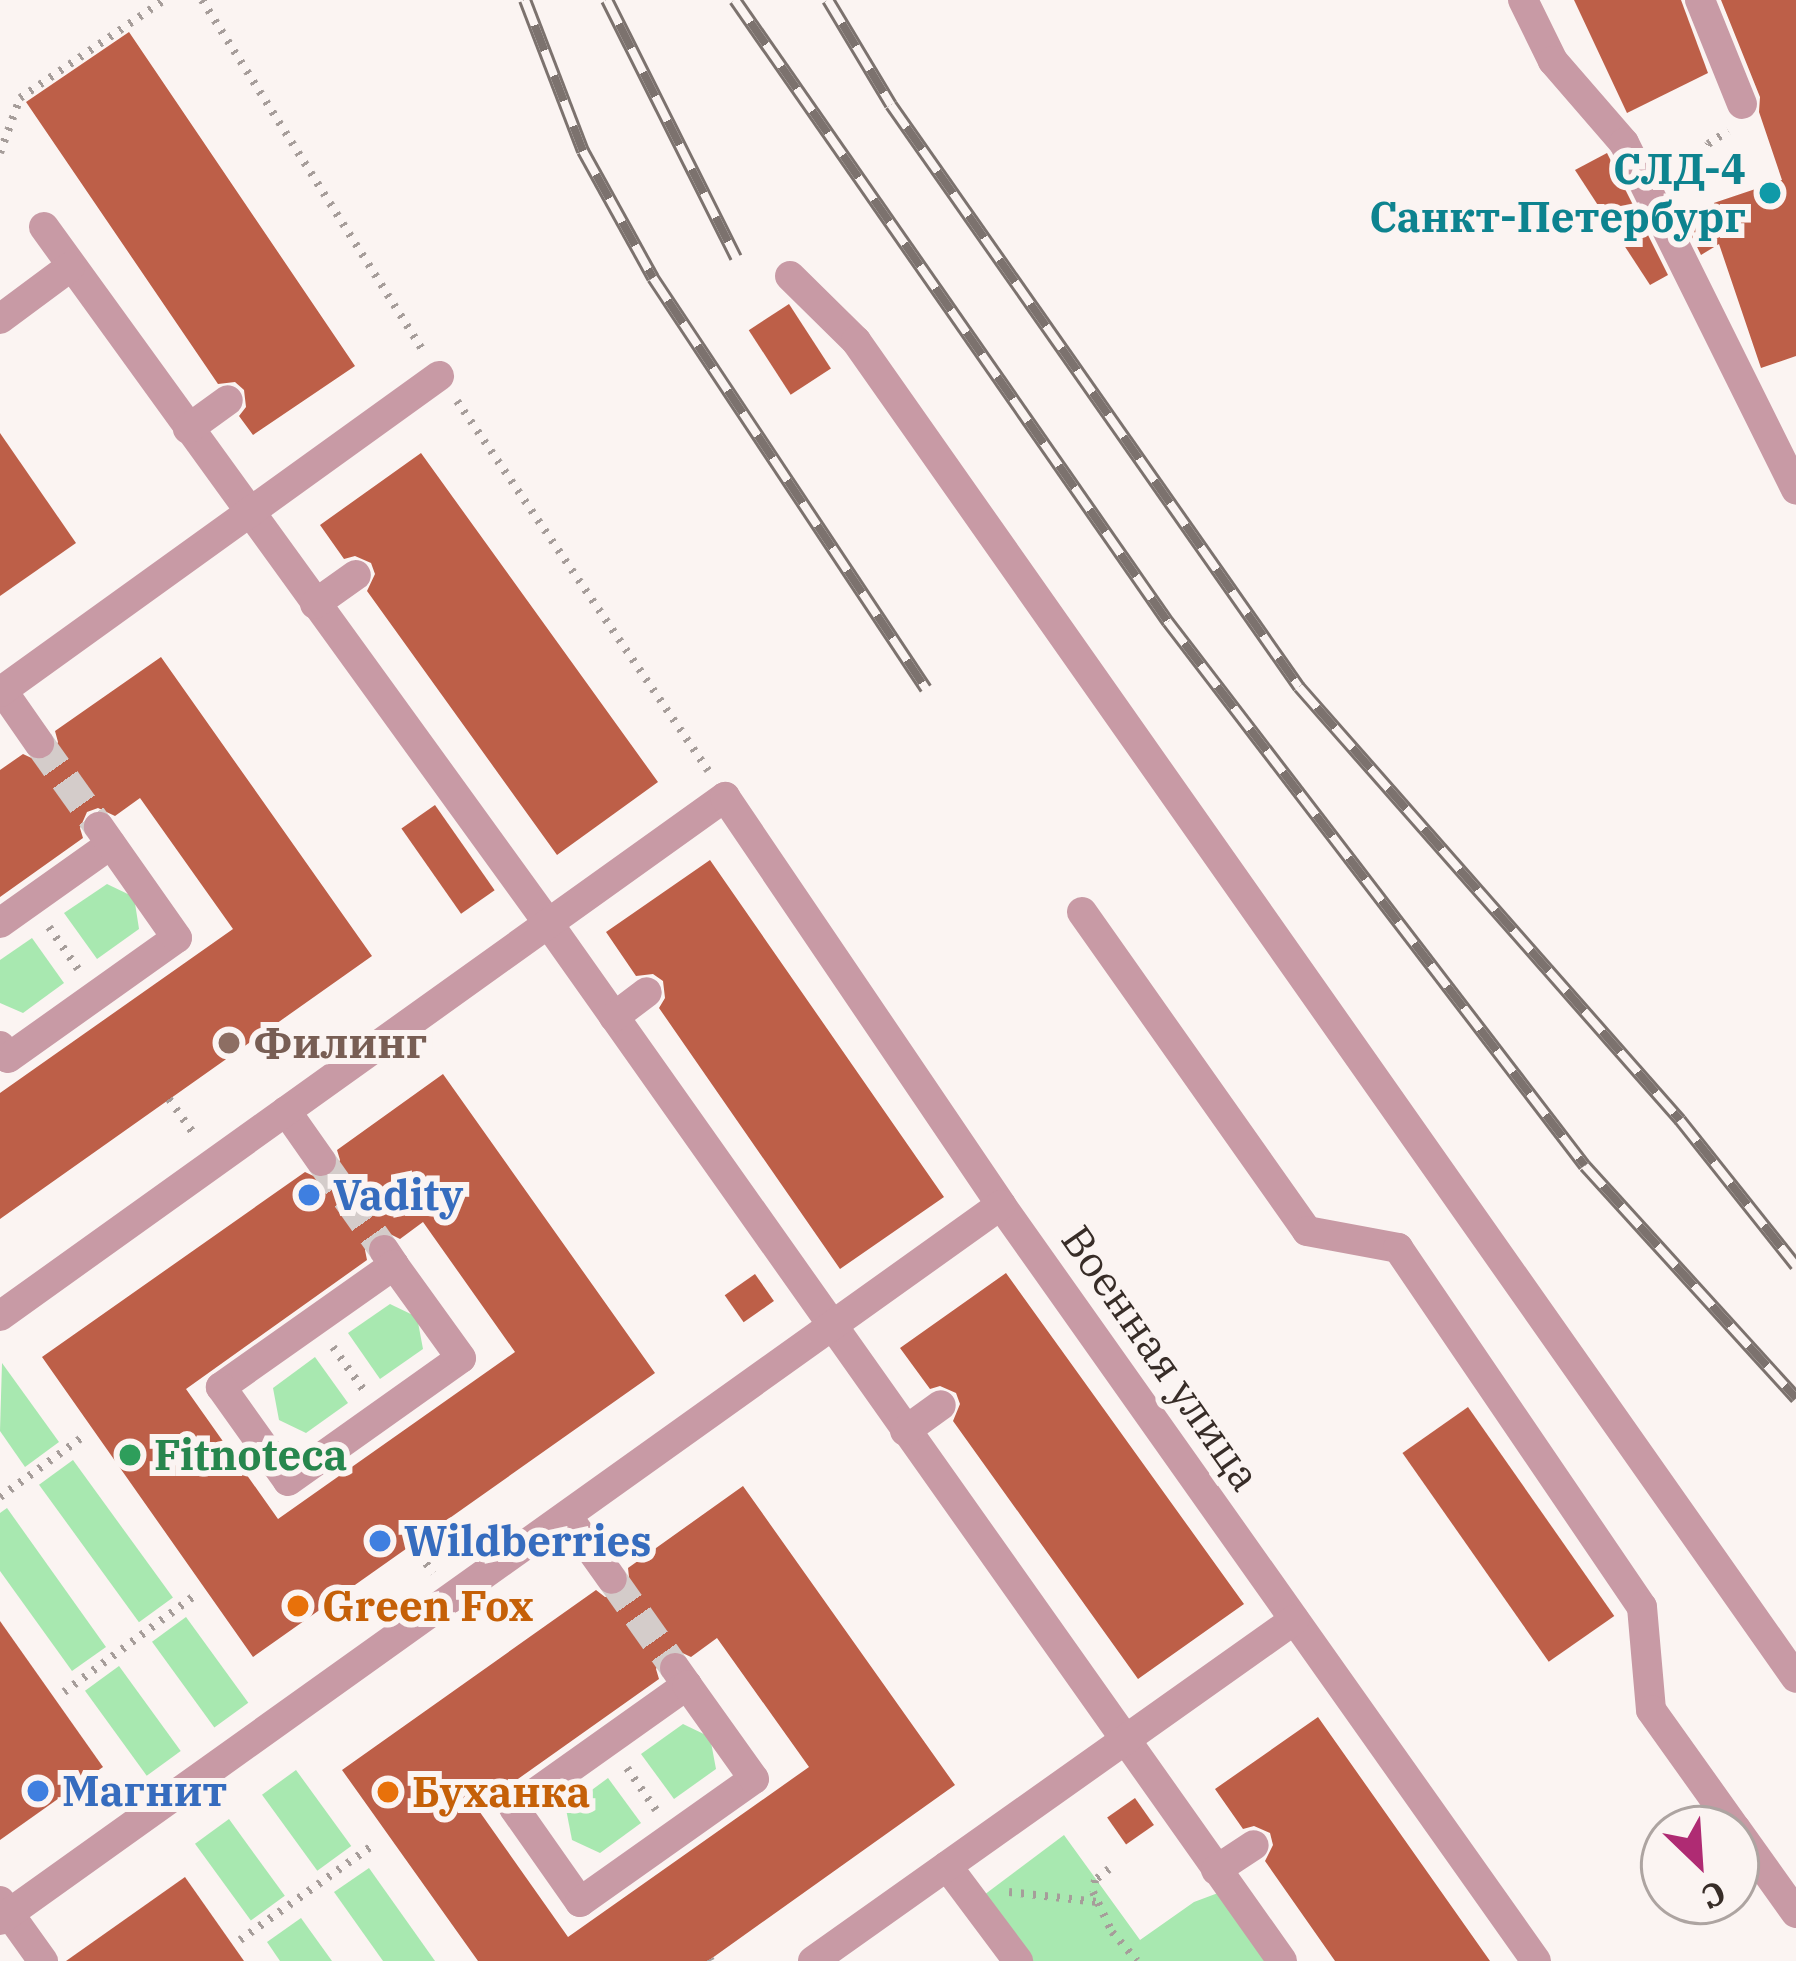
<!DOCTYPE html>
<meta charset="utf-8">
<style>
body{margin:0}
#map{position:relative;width:1796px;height:1961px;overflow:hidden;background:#fbf4f2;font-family:"IBM Plex Serif",serif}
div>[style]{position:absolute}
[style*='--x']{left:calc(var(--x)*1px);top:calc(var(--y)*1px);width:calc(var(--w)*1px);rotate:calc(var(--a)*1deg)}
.green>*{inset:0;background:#a8e8b0;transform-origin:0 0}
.building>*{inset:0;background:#bd5f48;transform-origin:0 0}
.minor-tunnel>*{height:30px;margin-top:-15px;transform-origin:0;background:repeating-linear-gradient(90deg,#d4ccca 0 30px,transparent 0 45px)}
.path>*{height:8px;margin-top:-4px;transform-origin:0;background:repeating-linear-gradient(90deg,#a69d9a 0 3px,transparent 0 12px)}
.minor>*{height:30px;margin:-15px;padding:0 15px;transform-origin:15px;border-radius:15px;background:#c89aa5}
.rail>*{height:14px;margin-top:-7px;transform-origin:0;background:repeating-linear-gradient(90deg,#fbf4f2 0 27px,#7c726e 0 54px);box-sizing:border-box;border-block:3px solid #7c726e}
.dots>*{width:33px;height:33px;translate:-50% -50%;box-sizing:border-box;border:6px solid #fbf4f2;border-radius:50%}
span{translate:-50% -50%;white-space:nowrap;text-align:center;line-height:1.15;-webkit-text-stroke:12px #fbf4f2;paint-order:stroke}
.culture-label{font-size:42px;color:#0d838f;font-weight:700}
.right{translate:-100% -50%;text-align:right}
.education-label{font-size:42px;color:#785e54;font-weight:700}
.left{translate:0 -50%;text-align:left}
.shop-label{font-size:42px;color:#366cbe;font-weight:700}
.street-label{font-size:42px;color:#382d28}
.leisure-label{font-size:42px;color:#27864d;font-weight:700}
.food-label{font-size:42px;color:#c56008;font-weight:700}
.north{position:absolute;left:1640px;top:1805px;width:120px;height:120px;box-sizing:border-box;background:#fbf4f2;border:3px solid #ada4a1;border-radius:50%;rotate:155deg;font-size:33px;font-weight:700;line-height:48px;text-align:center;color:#382d28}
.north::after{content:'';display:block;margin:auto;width:42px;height:54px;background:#af2b73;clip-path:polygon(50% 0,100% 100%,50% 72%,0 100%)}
</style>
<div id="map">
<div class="green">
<i style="clip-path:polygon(107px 884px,134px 897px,139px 929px,97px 959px,64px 913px)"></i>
<i style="clip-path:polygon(32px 938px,64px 983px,23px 1013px,0 1003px,0 960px)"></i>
<i style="clip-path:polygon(390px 1304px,417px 1317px,423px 1349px,380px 1379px,348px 1333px)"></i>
<i style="clip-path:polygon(315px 1357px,348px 1403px,306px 1433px,279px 1420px,273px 1388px)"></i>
<i style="clip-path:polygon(2px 1363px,59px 1442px,25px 1467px,0 1431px)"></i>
<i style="left:73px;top:1460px;width:170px;height:42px;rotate:54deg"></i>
<i style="clip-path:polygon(7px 1508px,106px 1647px,72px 1671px,0 1571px,0 1513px)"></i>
<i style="left:186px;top:1617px;width:106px;height:42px;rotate:54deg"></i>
<i style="left:119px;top:1666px;width:105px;height:42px;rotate:54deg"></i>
<i style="clip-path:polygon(683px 1724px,710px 1737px,716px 1769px,674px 1799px,641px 1754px)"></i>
<i style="left:296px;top:1770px;width:94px;height:42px;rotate:54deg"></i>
<i style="clip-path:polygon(608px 1778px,641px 1823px,600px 1853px,572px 1840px,566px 1809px)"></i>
<i style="left:229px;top:1819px;width:95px;height:42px;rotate:54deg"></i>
<i style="clip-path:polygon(1064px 1835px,1140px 1940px,1194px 1902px,1218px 1893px,1270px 1961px,1029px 1961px,984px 1895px)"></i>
<i style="clip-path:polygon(369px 1868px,435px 1961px,383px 1961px,334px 1892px)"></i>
<i style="clip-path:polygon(301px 1918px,332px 1961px,280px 1961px,267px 1942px)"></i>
</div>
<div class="building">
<i style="clip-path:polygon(1574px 0,1681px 0,1708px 73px,1627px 113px)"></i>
<i style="clip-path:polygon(1721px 0,1796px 0,1796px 356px,1761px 368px,1719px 244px,1701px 255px,1681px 214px,1782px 180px,1759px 112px,1760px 97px)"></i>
<i style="clip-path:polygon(129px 32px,355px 366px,253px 435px,239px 416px,246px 407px,244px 390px,235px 382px,218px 384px,26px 102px)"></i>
<i style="clip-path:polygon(1607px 153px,1668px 275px,1650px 285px,1575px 170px)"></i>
<i style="left:789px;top:304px;width:77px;height:48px;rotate:57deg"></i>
<i style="clip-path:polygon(0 433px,76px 543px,0 596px)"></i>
<i style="clip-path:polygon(421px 453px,658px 782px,557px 855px,367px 591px,375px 574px,371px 563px,355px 556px,344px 559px,320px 525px)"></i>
<i style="clip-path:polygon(161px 657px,372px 956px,0 1219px,0 1093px,233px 929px,140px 798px,115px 816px,98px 808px,87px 812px,80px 828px,83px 838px,0 897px,0 770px,23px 754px,40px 762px,51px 758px,58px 742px,55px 731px)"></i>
<i style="left:435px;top:805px;width:104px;height:41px;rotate:55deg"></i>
<i style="clip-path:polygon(710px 860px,944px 1197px,840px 1269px,659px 1008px,665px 998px,663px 981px,653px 974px,636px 976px,606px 932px)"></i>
<i style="clip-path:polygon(evenodd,443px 1074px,655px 1373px,253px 1657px,42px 1357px,305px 1172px,322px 1180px,333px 1176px,340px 1160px,337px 1150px,443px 1074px,423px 1222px,515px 1352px,278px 1519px,186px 1389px,367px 1260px,365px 1250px,372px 1235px,384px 1231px,400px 1239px,423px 1222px)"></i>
<i style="clip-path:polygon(1006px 1273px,1244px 1604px,1138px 1679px,953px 1421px,960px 1404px,956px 1393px,940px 1386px,930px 1389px,900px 1348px)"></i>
<i style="left:755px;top:1274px;width:33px;height:37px;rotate:55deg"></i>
<i style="left:1468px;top:1407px;width:255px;height:80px;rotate:55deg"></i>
<i style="clip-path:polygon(evenodd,743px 1486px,955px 1785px,708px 1961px,478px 1961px,342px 1770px,596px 1590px,605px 1597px,622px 1595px,630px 1586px,628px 1568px,743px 1486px,717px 1638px,809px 1767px,568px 1937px,477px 1808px,659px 1679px,656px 1669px,663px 1653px,674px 1649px,691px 1657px,717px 1638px)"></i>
<i style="clip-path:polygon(0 1621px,103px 1767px,0 1840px)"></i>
<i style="clip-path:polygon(1318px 1717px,1490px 1961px,1335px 1961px,1265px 1861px,1273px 1845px,1270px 1833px,1254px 1826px,1243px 1829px,1215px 1789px)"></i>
<i style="left:1135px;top:1798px;width:33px;height:34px;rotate:55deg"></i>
<i style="clip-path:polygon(185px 1877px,244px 1961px,66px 1961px)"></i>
</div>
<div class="minor-tunnel">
<i style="--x:39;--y:743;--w:103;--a:54.5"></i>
<i style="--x:321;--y:1161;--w:109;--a:54.7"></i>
<i style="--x:612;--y:1579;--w:109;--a:54.7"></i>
</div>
<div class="path">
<i style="--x:202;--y:0;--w:413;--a:57.8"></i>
<i style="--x:0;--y:153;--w:59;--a:-70"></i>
<i style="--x:20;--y:98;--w:174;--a:-34.2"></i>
<i style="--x:1689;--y:190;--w:14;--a:-90"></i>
<i style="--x:1689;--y:176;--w:37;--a:-59"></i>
<i style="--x:1708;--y:144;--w:24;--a:-33"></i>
<i style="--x:457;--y:401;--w:447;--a:55.8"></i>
<i style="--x:49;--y:927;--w:51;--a:55.4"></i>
<i style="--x:169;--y:1099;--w:47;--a:54.6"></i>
<i style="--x:333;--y:1347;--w:52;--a:54.5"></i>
<i style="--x:0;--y:1497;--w:104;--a:-36"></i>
<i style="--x:412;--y:1544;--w:36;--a:54"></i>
<i style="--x:64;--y:1692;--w:165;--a:-36.4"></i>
<i style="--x:627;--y:1768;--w:51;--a:55.4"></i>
<i style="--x:1109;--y:1869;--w:18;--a:142"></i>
<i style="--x:1095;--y:1880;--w:12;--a:99"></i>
<i style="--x:1093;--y:1892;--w:44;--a:64.6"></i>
<i style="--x:1112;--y:1932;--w:38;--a:49"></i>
<i style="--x:1009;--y:1892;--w:89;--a:6.5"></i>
<i style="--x:240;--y:1940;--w:167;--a:-35.5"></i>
<i style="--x:710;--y:1959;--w:2;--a:63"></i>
</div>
<div class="minor">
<i style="--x:1523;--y:0;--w:68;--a:63.8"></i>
<i style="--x:1553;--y:61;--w:108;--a:49.1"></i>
<i style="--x:1624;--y:143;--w:387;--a:63.6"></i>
<i style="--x:1700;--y:0;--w:112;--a:68"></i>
<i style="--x:44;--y:227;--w:859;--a:54.09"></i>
<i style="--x:548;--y:923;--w:1271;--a:54.73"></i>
<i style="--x:790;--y:276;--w:93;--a:44.6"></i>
<i style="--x:856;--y:341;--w:1634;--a:54.89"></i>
<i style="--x:0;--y:319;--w:87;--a:-36.6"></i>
<i style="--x:188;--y:429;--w:49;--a:-35.9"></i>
<i style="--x:315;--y:604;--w:50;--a:-35.3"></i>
<i style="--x:2;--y:690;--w:65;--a:55.1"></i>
<i style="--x:0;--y:692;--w:541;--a:-35.75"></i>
<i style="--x:1082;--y:912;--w:390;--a:54.8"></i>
<i style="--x:1307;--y:1231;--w:93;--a:10.6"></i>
<i style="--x:1398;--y:1248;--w:434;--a:55.8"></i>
<i style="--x:1642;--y:1607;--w:103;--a:85"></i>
<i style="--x:1651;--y:1710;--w:146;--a:54.5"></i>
<i style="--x:0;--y:923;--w:136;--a:-35.4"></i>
<i style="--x:614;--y:1017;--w:41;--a:-37.1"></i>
<i style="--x:0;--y:1046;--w:14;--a:56"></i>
<i style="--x:8;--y:1058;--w:207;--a:-35.4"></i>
<i style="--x:177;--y:938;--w:136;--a:-125.1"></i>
<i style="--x:286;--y:1111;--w:61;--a:55"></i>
<i style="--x:384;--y:1250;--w:18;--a:56"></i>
<i style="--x:394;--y:1265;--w:212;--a:144.8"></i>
<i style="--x:221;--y:1387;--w:115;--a:54.5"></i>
<i style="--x:288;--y:1481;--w:212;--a:-35.4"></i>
<i style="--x:461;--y:1358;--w:115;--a:-125.8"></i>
<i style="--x:0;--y:1316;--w:892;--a:-35.6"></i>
<i style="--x:725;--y:797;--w:493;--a:55.9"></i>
<i style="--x:1001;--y:1205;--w:926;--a:54.71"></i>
<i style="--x:905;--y:1431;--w:44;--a:-35.8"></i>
<i style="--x:567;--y:1516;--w:77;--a:54.5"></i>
<i style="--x:675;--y:1668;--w:21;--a:55"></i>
<i style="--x:687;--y:1685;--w:212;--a:144.6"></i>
<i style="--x:514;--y:1808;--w:115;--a:54.9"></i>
<i style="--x:580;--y:1902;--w:213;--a:-35.3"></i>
<i style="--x:754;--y:1779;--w:115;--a:-125.5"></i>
<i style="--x:1736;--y:1829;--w:103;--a:54.5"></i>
<i style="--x:947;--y:1866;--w:119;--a:53.2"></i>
<i style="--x:1216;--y:1870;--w:45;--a:-33.3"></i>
<i style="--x:0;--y:1901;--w:74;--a:54.4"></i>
<i style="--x:0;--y:1920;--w:1230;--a:-35.54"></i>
<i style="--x:813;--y:1961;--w:590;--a:-35.33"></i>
</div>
<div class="rail">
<i style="--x:525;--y:0;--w:162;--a:69"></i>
<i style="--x:583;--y:151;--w:145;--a:61.1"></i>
<i style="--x:653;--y:278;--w:493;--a:56.4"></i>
<i style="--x:607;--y:0;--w:288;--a:63.4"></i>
<i style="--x:735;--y:0;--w:758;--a:55.16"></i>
<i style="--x:1168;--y:622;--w:685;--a:52.53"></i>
<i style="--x:1585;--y:1166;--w:314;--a:47.7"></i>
<i style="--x:828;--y:0;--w:122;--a:59"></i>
<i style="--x:891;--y:105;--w:711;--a:54.97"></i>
<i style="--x:1299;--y:687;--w:577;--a:48.66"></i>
<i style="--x:1680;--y:1120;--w:186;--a:51.5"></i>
</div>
<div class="dots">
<i style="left:1770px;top:193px;background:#0f9aa8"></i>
<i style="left:229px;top:1043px;background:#8d6e63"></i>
<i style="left:309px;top:1195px;background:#3f7fe0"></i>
<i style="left:130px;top:1455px;background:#2e9e5b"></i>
<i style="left:380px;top:1541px;background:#3f7fe0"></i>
<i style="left:298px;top:1606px;background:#e8710a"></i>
<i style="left:38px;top:1791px;background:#3f7fe0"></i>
<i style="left:388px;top:1792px;background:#e8710a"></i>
</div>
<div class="culture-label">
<span class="right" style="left:1746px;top:193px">СЛД-4<br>Санкт-Петербург</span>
</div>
<div class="education-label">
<span class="left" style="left:253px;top:1043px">Филинг</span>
</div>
<div class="shop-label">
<span class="left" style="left:333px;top:1195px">Vadity</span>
<span class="left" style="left:404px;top:1541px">Wildberries</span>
<span class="left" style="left:62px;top:1791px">Магнит</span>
</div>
<div class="street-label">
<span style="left:1161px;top:1358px;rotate:55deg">Военная улица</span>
</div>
<div class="leisure-label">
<span class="left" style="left:154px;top:1455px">Fitnoteca</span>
</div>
<div class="food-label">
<span class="left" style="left:322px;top:1606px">Green Fox</span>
<span class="left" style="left:412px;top:1792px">Буханка</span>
</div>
<div class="north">С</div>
</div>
